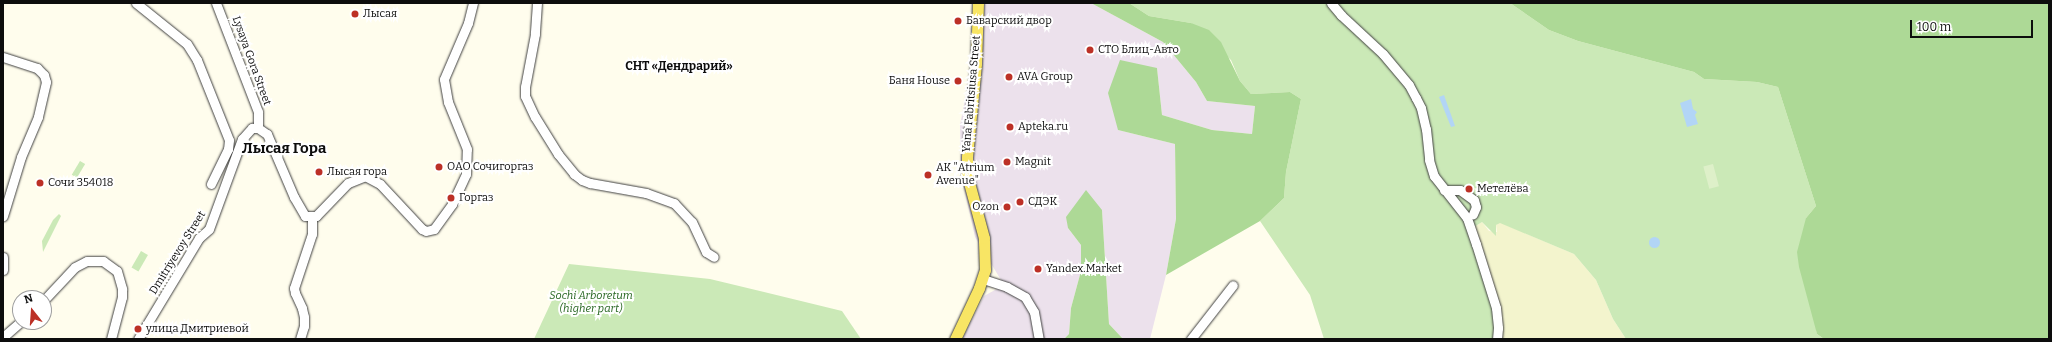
<!DOCTYPE html>
<meta charset="utf-8">
<style>
body{margin:0}
#map{position:relative;width:2052px;height:342px;overflow:hidden;background:#fffded;font-family:Bitter,serif}
div>[style]{position:absolute}
[style*='--x']{left:calc(var(--x)*1px);top:calc(var(--y)*1px);width:calc(var(--w)*1px);rotate:calc(var(--a)*1deg)}
.industrial>*{inset:0;background:#ece1ec}
.farmland>*{inset:0;background:#f3f4cd}
.green>*{inset:0;background:#cbe9b7;transform-origin:0 0}
.forest>*{inset:0;background:#add996}
.pitch>*{inset:0;background:#def0c9;transform-origin:0 0}
.water>*{inset:0;background:#b2d5f6}
.round{border-radius:50%}
.roads{filter:drop-shadow(0 0 1px #404040) drop-shadow(0 0 1px #404040)}
.minor>*{height:9px;margin:-4.5px;padding:0 4.5px;transform-origin:4.5px;border-radius:4.5px;background:#fff}
.major>*{height:11px;margin:-5.5px;padding:0 5.5px;transform-origin:5.5px;border-radius:5.5px;background:#f8e564}
.dots>*{width:11px;height:11px;translate:-50% -50%;box-sizing:border-box;border:2px solid #fff;border-radius:50%}
span{translate:-50% -50%;white-space:nowrap;text-align:center;line-height:1.15;-webkit-text-stroke:4px #fff;paint-order:stroke}
.poi-label{font-size:11px;color:#0d0d0d}
.left{translate:0 -50%;text-align:left}
.right{translate:-100% -50%;text-align:right}
.street-label{font-size:11px;color:#0d0d0d}
.park-label{font-size:11px;color:#24641e;font-style:italic}
.neighbourhood-label{font-size:12px;color:#0d0d0d;font-weight:700}
.district-label{font-size:15px;color:#0d0d0d;font-weight:700}
.frame{position:absolute;inset:0;border:4px solid #0d0d0d;pointer-events:none}
.north{position:absolute;left:12px;top:290px;width:40px;height:40px;box-sizing:border-box;background:#fff;border:1px solid #9e9e9e;border-radius:50%;rotate:343deg;font-size:11px;font-weight:700;line-height:16px;text-align:center;color:#0d0d0d}
.north::after{content:'';display:block;margin:auto;width:14px;height:18px;background:#bc3026;clip-path:polygon(50% 0,100% 100%,50% 72%,0 100%)}
.scale{position:absolute;left:1910px;top:20px;width:123px;height:18px;box-sizing:border-box;border:2px solid #0d0d0d;border-top:0;padding-left:5px;font-size:12px;line-height:14px;white-space:nowrap;color:#0d0d0d;-webkit-text-stroke:3px #fff;paint-order:stroke}
</style>
<div id="map">
<div class="industrial">
<i style="clip-path:polygon(974px 3px,1091px 3px,1163px 42px,1196px 82px,1207px 101px,1255px 106px,1252px 134px,1212px 130px,1162px 115px,1157px 68px,1118px 130px,1175px 144px,1176px 219px,1166px 275px,1150px 339px,1123px 339px,1109px 324px,1102px 210px,1068px 228px,1081px 245px,1081px 271px,1071px 308px,1069px 334px,1064px 339px,962px 339px,984px 296px,1004px 285px,975px 237px,961px 174px,960px 125px,976px 44px)"></i>
</div>
<div class="farmland">
<i style="clip-path:polygon(1482px 222px,1489px 231px,1497px 232px,1496px 225px,1499px 222px,1574px 254px,1596px 280px,1613px 319px,1626px 339px,1501px 339px,1474px 227px)"></i>
</div>
<div class="green">
<i style="clip-path:polygon(1129px 3px,1510px 3px,1549px 30px,1578px 41px,1694px 72px,1704px 79px,1757px 82px,1778px 87px,1816px 206px,1806px 218px,1814px 315px,1817px 334px,1824px 339px,1626px 339px,1613px 319px,1596px 280px,1574px 254px,1500px 223px,1496px 225px,1496px 236px,1482px 222px,1474px 227px,1501px 309px,1501px 339px,1324px 339px,1310px 295px,1260px 221px,1284px 198px,1286px 172px,1301px 99px,1290px 92px,1251px 94px,1240px 81px,1231px 60px,1191px 23px,1149px 16px)"></i>
<i style="left:80px;top:161px;width:6px;height:16px;rotate:31deg"></i>
<i style="clip-path:polygon(59px 214px,61px 216px,43px 252px,42px 241px,53px 220px)"></i>
<i style="left:141px;top:251px;width:8px;height:19px;rotate:30deg"></i>
<i style="clip-path:polygon(569px 264px,710px 279px,842px 311px,861px 339px,534px 339px)"></i>
</div>
<div class="forest">
<i style="clip-path:polygon(1091px 3px,1129px 3px,1149px 16px,1191px 23px,1209px 30px,1221px 42px,1240px 81px,1251px 94px,1290px 92px,1301px 99px,1286px 172px,1284px 198px,1260px 221px,1166px 275px,1176px 219px,1175px 144px,1118px 130px,1108px 93px,1120px 60px,1157px 68px,1162px 115px,1212px 130px,1252px 134px,1255px 106px,1207px 101px,1196px 82px,1163px 42px)"></i>
<i style="clip-path:polygon(1510px 3px,2049px 3px,2049px 339px,1824px 339px,1817px 334px,1799px 267px,1797px 252px,1806px 218px,1816px 206px,1778px 87px,1757px 82px,1704px 79px,1694px 72px,1578px 41px,1549px 30px)"></i>
<i style="clip-path:polygon(1086px 190px,1102px 210px,1109px 324px,1123px 339px,1064px 339px,1069px 334px,1071px 308px,1081px 271px,1081px 245px,1068px 228px,1066px 217px)"></i>
</div>
<div class="pitch">
<i style="left:1713px;top:164px;width:23px;height:10px;rotate:75deg"></i>
</div>
<div class="water">
<i style="clip-path:polygon(1444px 95px,1455px 126px,1451px 127px,1439px 97px)"></i>
<i style="clip-path:polygon(1691px 99px,1693px 109px,1697px 112px,1695px 115px,1698px 124px,1687px 127px,1680px 103px)"></i>
<i class="round" style="left:1648.5px;top:236.5px;width:11px;height:11px"></i>
</div>
<div class="roads">
<div class="minor">
<i style="--x:136;--y:3;--w:65;--a:38.8"></i>
<i style="--x:187;--y:44;--w:19;--a:58"></i>
<i style="--x:197;--y:60;--w:86;--a:68.2"></i>
<i style="--x:229;--y:140;--w:9;--a:96"></i>
<i style="--x:228;--y:149;--w:39;--a:116"></i>
<i style="--x:216;--y:3;--w:117;--a:68.9"></i>
<i style="--x:258;--y:112;--w:16;--a:90"></i>
<i style="--x:537;--y:3;--w:31;--a:94"></i>
<i style="--x:535;--y:34;--w:54;--a:100.7"></i>
<i style="--x:525;--y:87;--w:9;--a:90"></i>
<i style="--x:525;--y:96;--w:23;--a:65"></i>
<i style="--x:535;--y:117;--w:44;--a:58.1"></i>
<i style="--x:558;--y:154;--w:26;--a:51"></i>
<i style="--x:574;--y:174;--w:10;--a:37"></i>
<i style="--x:582;--y:180;--w:9;--a:21"></i>
<i style="--x:590;--y:183;--w:57;--a:10.1"></i>
<i style="--x:646;--y:193;--w:30;--a:20"></i>
<i style="--x:674;--y:203;--w:26;--a:47"></i>
<i style="--x:692;--y:222;--w:33;--a:65"></i>
<i style="--x:706;--y:252;--w:9;--a:32"></i>
<i style="--x:1331;--y:3;--w:16;--a:50"></i>
<i style="--x:1341;--y:15;--w:57;--a:42.9"></i>
<i style="--x:1383;--y:54;--w:40;--a:50"></i>
<i style="--x:1409;--y:85;--w:15;--a:62"></i>
<i style="--x:1416;--y:98;--w:11;--a:63"></i>
<i style="--x:1421;--y:108;--w:22;--a:77"></i>
<i style="--x:1426;--y:129;--w:31;--a:84"></i>
<i style="--x:1429;--y:160;--w:17;--a:73"></i>
<i style="--x:1434;--y:176;--w:53;--a:51.8"></i>
<i style="--x:1467;--y:218;--w:28;--a:71"></i>
<i style="--x:1476;--y:244;--w:67;--a:72.6"></i>
<i style="--x:1496;--y:308;--w:20;--a:84"></i>
<i style="--x:1498;--y:328;--w:11;--a:95"></i>
<i style="--x:3;--y:57;--w:36;--a:18"></i>
<i style="--x:37;--y:68;--w:10;--a:45"></i>
<i style="--x:44;--y:75;--w:7;--a:74"></i>
<i style="--x:46;--y:82;--w:36;--a:103"></i>
<i style="--x:38;--y:117;--w:43;--a:113"></i>
<i style="--x:21;--y:157;--w:62;--a:107"></i>
<i style="--x:1444;--y:190;--w:16;--a:0"></i>
<i style="--x:1460;--y:190;--w:17;--a:36"></i>
<i style="--x:1474;--y:200;--w:7;--a:74"></i>
<i style="--x:1476;--y:207;--w:8;--a:113"></i>
<i style="--x:3;--y:257;--w:13;--a:90"></i>
<i style="--x:983;--y:279;--w:25;--a:18"></i>
<i style="--x:1007;--y:287;--w:21;--a:29"></i>
<i style="--x:1025;--y:297;--w:17;--a:59"></i>
<i style="--x:1034;--y:312;--w:27;--a:80"></i>
<i style="--x:44;--y:300;--w:45;--a:-46.8"></i>
<i style="--x:75;--y:267;--w:13;--a:-27"></i>
<i style="--x:87;--y:261;--w:16;--a:0"></i>
<i style="--x:103;--y:261;--w:17;--a:36"></i>
<i style="--x:117;--y:271;--w:19;--a:74"></i>
<i style="--x:122;--y:289;--w:8;--a:90"></i>
<i style="--x:122;--y:297;--w:43;--a:104.7"></i>
<i style="--x:3;--y:337;--w:23;--a:-41"></i>
<i style="--x:138;--y:339;--w:118;--a:-58.9"></i>
<i style="--x:199;--y:238;--w:13;--a:-42"></i>
<i style="--x:209;--y:229;--w:96;--a:-69.9"></i>
<i style="--x:242;--y:139;--w:15;--a:-48"></i>
<i style="--x:252;--y:128;--w:6;--a:0"></i>
<i style="--x:258;--y:128;--w:11;--a:34"></i>
<i style="--x:267;--y:134;--w:69;--a:66.8"></i>
<i style="--x:294;--y:197;--w:22;--a:60"></i>
<i style="--x:305;--y:216;--w:11;--a:0"></i>
<i style="--x:316;--y:216;--w:46;--a:-45.9"></i>
<i style="--x:348;--y:183;--w:18;--a:-22"></i>
<i style="--x:365;--y:176;--w:17;--a:28"></i>
<i style="--x:380;--y:184;--w:62;--a:47"></i>
<i style="--x:422;--y:229;--w:4;--a:27"></i>
<i style="--x:426;--y:231;--w:8;--a:-14"></i>
<i style="--x:434;--y:229;--w:31;--a:-54"></i>
<i style="--x:452;--y:204;--w:33;--a:-65"></i>
<i style="--x:466;--y:174;--w:25;--a:-88"></i>
<i style="--x:467;--y:149;--w:51;--a:-112"></i>
<i style="--x:448;--y:102;--w:23;--a:-100"></i>
<i style="--x:444;--y:79;--w:61;--a:-66.8"></i>
<i style="--x:468;--y:23;--w:21;--a:-76"></i>
<i style="--x:300;--y:339;--w:14;--a:-73"></i>
<i style="--x:304;--y:326;--w:9;--a:-90"></i>
<i style="--x:304;--y:317;--w:9;--a:-103"></i>
<i style="--x:302;--y:308;--w:17;--a:-115"></i>
<i style="--x:295;--y:293;--w:5;--a:-101"></i>
<i style="--x:294;--y:288;--w:57;--a:-71.6"></i>
<i style="--x:312;--y:234;--w:17;--a:-90"></i>
<i style="--x:1191;--y:339;--w:68;--a:-52.1"></i>
</div>
<div class="major">
<i style="--x:955;--y:339;--w:56;--a:-64.8"></i>
<i style="--x:979;--y:288;--w:19;--a:-72"></i>
<i style="--x:985;--y:270;--w:32;--a:-92"></i>
<i style="--x:984;--y:238;--w:65;--a:-105.1"></i>
<i style="--x:967;--y:175;--w:18;--a:-90"></i>
<i style="--x:967;--y:157;--w:94;--a:-84.5"></i>
<i style="--x:976;--y:63;--w:60;--a:-88.1"></i>
</div>
</div>
<div class="dots">
<i style="left:355px;top:14px;background:#bc3026"></i>
<i style="left:958px;top:21px;background:#bc3026"></i>
<i style="left:1090px;top:50px;background:#bc3026"></i>
<i style="left:1009px;top:77px;background:#bc3026"></i>
<i style="left:958px;top:81px;background:#bc3026"></i>
<i style="left:1010px;top:127px;background:#bc3026"></i>
<i style="left:1007px;top:162px;background:#bc3026"></i>
<i style="left:439px;top:167px;background:#bc3026"></i>
<i style="left:319px;top:172px;background:#bc3026"></i>
<i style="left:928px;top:175px;background:#bc3026"></i>
<i style="left:40px;top:183px;background:#bc3026"></i>
<i style="left:1469px;top:189px;background:#bc3026"></i>
<i style="left:451px;top:198px;background:#bc3026"></i>
<i style="left:1020px;top:202px;background:#bc3026"></i>
<i style="left:1007px;top:207px;background:#bc3026"></i>
<i style="left:1038px;top:269px;background:#bc3026"></i>
<i style="left:138px;top:329px;background:#bc3026"></i>
</div>
<div class="poi-label">
<span class="left" style="left:363px;top:14px">Лысая</span>
<span class="left" style="left:966px;top:21px">Баварский двор</span>
<span class="left" style="left:1098px;top:50px">СТО Блиц-Авто</span>
<span class="left" style="left:1017px;top:77px">AVA Group</span>
<span class="right" style="left:950px;top:81px">Баня House</span>
<span class="left" style="left:1018px;top:127px">Apteka.ru</span>
<span class="left" style="left:1015px;top:162px">Magnit</span>
<span class="left" style="left:447px;top:167px">ОАО Сочигоргаз</span>
<span class="left" style="left:936px;top:175px">АК "Atrium<br>Avenue"</span>
<span class="left" style="left:327px;top:172px">Лысая гора</span>
<span class="left" style="left:48px;top:183px">Сочи 354018</span>
<span class="left" style="left:1477px;top:189px">Метелёва</span>
<span class="left" style="left:459px;top:198px">Горгаз</span>
<span class="left" style="left:1028px;top:202px">СДЭК</span>
<span class="right" style="left:999px;top:207px">Ozon</span>
<span class="left" style="left:1046px;top:269px">Yandex.Market</span>
<span class="left" style="left:146px;top:329px">улица Дмитриевой</span>
</div>
<div class="street-label">
<span style="left:251px;top:61px;rotate:70deg">Lysaya Gora Street</span>
<span style="left:972px;top:94px;rotate:-85deg">Yana Fabritsiusa Street</span>
<span style="left:178px;top:253px;rotate:-58deg">Dmitriyevoy Street</span>
</div>
<div class="park-label">
<span style="left:591px;top:303px">Sochi Arboretum<br>(higher part)</span>
</div>
<div class="neighbourhood-label">
<span style="left:679px;top:67px">СНТ «Дендрарий»</span>
</div>
<div class="district-label">
<span style="left:284px;top:149px">Лысая Гора</span>
</div>
<div class="frame"></div>
<div class="north">N</div>
<div class="scale">100 m</div>
</div>
